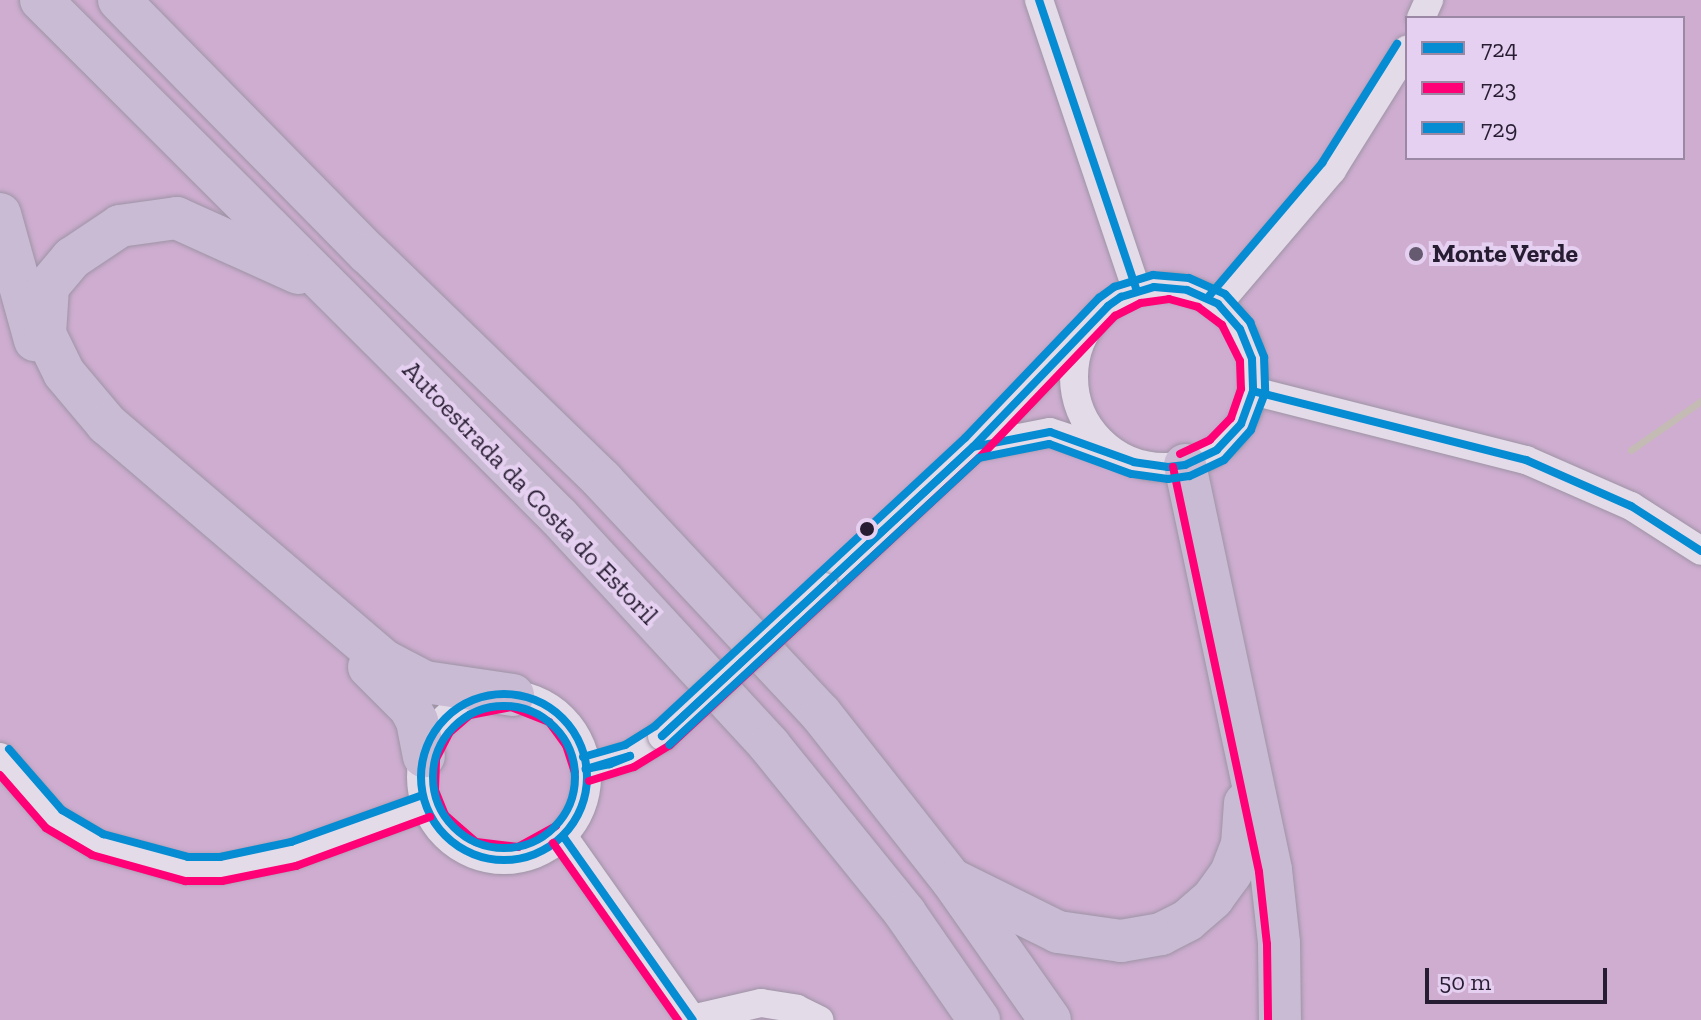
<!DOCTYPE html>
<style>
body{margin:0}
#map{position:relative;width:1701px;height:1020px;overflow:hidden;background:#d8cae0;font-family:"Zilla Slab",serif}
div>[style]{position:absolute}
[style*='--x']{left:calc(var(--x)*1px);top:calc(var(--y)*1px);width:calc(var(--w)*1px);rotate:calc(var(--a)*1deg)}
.green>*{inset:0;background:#ceadd0}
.stream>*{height:7px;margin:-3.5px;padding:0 3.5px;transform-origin:3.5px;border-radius:3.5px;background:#c4bbb5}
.roads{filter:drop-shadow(0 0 2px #9d94a5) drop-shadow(0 0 2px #9d94a5)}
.minor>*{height:28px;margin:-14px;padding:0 14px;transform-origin:14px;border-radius:14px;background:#e4dbe8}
.minor>.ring{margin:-14px;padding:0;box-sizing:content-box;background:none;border:28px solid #e4dbe8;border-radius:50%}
.highway>*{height:42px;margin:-21px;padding:0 21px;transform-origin:21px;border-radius:21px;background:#c9bbd3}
.bridges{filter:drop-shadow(0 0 2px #9d94a5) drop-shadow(0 0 2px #9d94a5)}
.minor-bridge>*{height:28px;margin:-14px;padding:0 14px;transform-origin:14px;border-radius:14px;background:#e4dbe8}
.bus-1>*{height:8px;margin:-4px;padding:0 4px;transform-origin:4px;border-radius:4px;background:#068cd2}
.bus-1>.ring{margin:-4px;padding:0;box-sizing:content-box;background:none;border:8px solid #068cd2;border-radius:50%}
.bus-2>*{height:8px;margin:-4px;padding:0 4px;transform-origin:4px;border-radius:4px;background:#f07}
.bus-3>*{height:8px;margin:-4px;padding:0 4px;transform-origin:4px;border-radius:4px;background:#068cd2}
.bus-3>.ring{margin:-4px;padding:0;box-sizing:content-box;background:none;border:8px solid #068cd2;border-radius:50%}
.dots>*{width:22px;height:22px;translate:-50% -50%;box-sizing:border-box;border:4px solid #e6d0f1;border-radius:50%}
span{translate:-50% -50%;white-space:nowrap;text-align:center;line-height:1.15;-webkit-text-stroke:8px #e6d0f1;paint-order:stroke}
.poi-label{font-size:26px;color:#271d32;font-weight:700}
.left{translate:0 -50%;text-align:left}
.street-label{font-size:26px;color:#271d32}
.legend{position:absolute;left:1405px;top:16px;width:280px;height:144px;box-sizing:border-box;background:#e6d0f1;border:2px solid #9a88a5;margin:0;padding:10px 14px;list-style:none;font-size:24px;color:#271d32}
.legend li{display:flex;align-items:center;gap:16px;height:40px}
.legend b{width:40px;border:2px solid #9a88a5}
.scale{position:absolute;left:1425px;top:968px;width:182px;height:36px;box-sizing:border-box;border:4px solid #271d32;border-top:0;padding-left:10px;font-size:24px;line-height:28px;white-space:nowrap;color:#271d32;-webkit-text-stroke:6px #e6d0f1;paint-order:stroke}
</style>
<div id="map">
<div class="green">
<i style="clip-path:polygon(evenodd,0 0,1701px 0,1701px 1020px,0 1020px,0 0,1407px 18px,1683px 18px,1683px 158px,1407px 158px,1407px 18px)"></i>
</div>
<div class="stream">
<i style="--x:1631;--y:450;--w:85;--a:-35"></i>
</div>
<div class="roads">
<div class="minor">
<i style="--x:1039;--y:0;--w:307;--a:71.4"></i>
<i style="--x:1421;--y:18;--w:20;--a:-66"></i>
<i class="ring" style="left:1074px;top:287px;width:152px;height:152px"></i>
<i style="--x:1218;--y:304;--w:176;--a:-49.6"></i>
<i style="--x:1332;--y:170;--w:142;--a:-58"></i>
<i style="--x:1253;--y:391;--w:282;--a:14.2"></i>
<i style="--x:1526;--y:460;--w:115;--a:23.7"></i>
<i style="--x:1631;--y:506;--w:83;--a:32.7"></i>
<i style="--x:973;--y:447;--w:78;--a:-11"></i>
<i style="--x:1050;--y:432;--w:64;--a:18.2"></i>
<i style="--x:824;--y:587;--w:204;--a:-43.2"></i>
<i style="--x:973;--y:447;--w:154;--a:-46.1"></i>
<i class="ring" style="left:421px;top:694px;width:138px;height:138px"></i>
<i style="--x:0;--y:757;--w:82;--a:48.9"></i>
<i style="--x:54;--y:819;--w:51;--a:30.6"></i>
<i style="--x:98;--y:845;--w:91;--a:15.3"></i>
<i style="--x:186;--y:869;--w:35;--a:0"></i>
<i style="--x:221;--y:869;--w:75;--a:-11.6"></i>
<i style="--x:294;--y:854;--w:140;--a:-20"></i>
<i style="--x:586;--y:769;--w:46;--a:-16.5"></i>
<i style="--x:630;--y:756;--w:38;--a:-32"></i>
<i style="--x:563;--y:836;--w:225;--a:54.8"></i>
<i style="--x:692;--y:1019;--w:71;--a:-13.1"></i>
<i style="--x:761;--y:1003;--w:36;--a:9"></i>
<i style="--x:797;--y:1009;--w:25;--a:26"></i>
</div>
<div class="highway">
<i style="--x:41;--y:0;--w:732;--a:44.94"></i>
<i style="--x:559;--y:517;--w:311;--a:47.3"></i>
<i style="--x:770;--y:746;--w:215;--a:51"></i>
<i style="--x:905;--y:913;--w:130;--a:55.3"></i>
<i style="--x:119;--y:0;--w:356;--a:45.5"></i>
<i style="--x:369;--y:254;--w:325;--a:44.1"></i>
<i style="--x:602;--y:480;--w:320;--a:46.9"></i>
<i style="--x:821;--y:714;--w:210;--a:51.8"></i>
<i style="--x:951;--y:879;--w:172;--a:54.9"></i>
<i style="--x:0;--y:214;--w:131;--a:74.5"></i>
<i style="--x:298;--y:273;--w:133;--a:-155.6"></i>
<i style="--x:177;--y:218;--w:58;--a:172"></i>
<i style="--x:120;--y:226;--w:58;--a:146.3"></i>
<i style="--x:72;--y:258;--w:38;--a:130"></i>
<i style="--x:48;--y:287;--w:47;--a:93.7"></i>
<i style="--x:45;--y:334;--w:43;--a:64"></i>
<i style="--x:64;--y:373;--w:67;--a:49.9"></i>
<i style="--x:107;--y:424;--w:363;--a:40.5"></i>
<i style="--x:383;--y:660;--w:47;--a:27.6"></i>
<i style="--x:425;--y:682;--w:89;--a:8.4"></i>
<i style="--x:1185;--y:465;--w:414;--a:78"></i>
<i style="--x:1271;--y:870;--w:73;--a:83.7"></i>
<i style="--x:1279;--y:943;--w:77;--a:89.3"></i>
<i style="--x:369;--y:667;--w:58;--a:45"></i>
<i style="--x:410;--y:708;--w:15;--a:62"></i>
<i style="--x:417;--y:721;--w:36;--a:79"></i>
<i style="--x:955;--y:881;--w:115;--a:26.3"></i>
<i style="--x:1058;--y:932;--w:64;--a:8.1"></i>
<i style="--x:1121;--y:941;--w:41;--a:-9.9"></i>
<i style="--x:1161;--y:934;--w:30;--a:-27"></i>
<i style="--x:1188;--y:920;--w:33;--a:-41"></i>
<i style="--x:1213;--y:898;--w:31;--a:-54"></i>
<i style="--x:1231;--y:873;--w:30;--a:-69"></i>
<i style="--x:1242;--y:845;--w:42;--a:-85.9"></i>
</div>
</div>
<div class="bridges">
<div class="minor-bridge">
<i style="--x:662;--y:736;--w:220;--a:-42.6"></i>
</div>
</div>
<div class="bus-1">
<i style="--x:1039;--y:0;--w:307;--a:71.4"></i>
<i style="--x:1154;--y:287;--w:33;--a:5"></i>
<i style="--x:1187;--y:290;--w:34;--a:24"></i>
<i style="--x:1218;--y:304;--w:33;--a:49"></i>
<i style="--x:1240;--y:329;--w:32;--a:68"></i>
<i style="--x:1252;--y:359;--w:32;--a:88"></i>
<i style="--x:1253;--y:391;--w:35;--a:110"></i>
<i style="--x:1241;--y:424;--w:35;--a:133"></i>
<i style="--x:1217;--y:450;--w:35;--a:155"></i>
<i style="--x:1185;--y:465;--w:17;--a:173"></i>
<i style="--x:1168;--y:467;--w:34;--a:-172"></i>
<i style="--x:1134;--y:462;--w:89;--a:-160.3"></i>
<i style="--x:1050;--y:432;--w:78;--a:169"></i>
<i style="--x:973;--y:447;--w:195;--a:-46.2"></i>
<i style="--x:1108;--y:306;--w:16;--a:-35"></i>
<i style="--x:1121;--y:297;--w:34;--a:-17"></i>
<i style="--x:1253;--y:391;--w:282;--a:14.2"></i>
<i style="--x:1526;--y:460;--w:115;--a:23.7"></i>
<i style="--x:1631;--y:506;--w:83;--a:32.7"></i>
<i class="ring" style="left:421px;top:694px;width:158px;height:158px"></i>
<i style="--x:662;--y:736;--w:425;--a:-42.9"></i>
<i style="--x:662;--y:736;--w:425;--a:-42.9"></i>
<i style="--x:630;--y:756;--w:22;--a:158"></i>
<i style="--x:610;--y:764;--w:25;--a:168"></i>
<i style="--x:586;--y:769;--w:46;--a:-16.5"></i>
<i style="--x:563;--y:836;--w:225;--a:54.8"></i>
</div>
<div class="bus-2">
<i style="--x:1173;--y:467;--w:414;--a:78"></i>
<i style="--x:1259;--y:872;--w:72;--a:83.7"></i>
<i style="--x:1267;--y:944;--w:76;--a:89.2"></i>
<i style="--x:0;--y:775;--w:70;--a:49"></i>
<i style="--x:46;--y:828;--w:53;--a:30.4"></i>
<i style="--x:92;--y:855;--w:97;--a:15.6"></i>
<i style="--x:185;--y:881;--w:37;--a:0"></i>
<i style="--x:222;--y:881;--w:76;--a:-11.5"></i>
<i style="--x:296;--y:866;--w:143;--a:-20.1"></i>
<i style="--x:589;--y:781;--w:47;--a:-17.3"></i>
<i style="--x:634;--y:767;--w:42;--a:-31.4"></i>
<i style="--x:670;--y:745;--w:425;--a:-42.9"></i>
<i style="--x:981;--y:456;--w:194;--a:-46.3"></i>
<i style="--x:1115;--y:316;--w:29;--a:-27"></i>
<i style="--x:1141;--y:303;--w:28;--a:-8"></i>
<i style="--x:1169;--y:299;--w:30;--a:15"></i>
<i style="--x:1198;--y:307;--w:30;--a:37"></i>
<i style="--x:1222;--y:325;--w:40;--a:63.4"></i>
<i style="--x:1240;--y:361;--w:28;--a:88"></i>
<i style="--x:1241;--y:389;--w:31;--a:109"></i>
<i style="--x:1231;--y:418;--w:30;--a:134"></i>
<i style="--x:1210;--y:440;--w:33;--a:155"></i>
<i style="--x:556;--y:826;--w:43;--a:151.1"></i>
<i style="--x:518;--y:847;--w:42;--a:-173.2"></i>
<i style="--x:476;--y:842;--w:41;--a:-138.9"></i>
<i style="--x:445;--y:815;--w:27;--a:-112"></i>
<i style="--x:435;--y:790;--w:31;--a:-88"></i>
<i style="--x:436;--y:759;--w:29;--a:-63"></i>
<i style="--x:449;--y:733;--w:28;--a:-41"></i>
<i style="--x:470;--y:715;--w:42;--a:-11"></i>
<i style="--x:511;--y:707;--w:41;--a:21.5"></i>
<i style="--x:549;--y:722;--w:29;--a:54"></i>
<i style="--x:566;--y:745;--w:28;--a:72"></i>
<i style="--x:553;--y:843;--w:217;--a:54.8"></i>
</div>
<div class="bus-3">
<i style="--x:1209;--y:296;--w:175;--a:-49.6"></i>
<i style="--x:1322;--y:163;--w:141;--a:-57.8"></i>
<i class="ring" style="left:433px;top:706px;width:134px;height:134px"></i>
<i style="--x:9;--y:749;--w:81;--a:49"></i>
<i style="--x:62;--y:810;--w:48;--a:30.3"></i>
<i style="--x:103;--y:834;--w:88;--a:15.1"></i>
<i style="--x:188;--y:857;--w:32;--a:0"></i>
<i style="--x:220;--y:857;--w:73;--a:-11.9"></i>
<i style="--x:291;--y:842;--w:139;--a:-19.7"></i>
<i style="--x:583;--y:757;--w:44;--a:-15.9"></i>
<i style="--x:625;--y:745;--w:36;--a:-32"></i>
<i style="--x:655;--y:726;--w:423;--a:-42.9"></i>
<i style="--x:965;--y:438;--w:194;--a:-46.3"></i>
<i style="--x:1099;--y:298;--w:19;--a:-36"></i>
<i style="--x:1114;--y:287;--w:41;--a:-17.1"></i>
<i style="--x:1153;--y:275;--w:36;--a:5"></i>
<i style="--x:1189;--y:278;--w:39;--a:24"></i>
<i style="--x:1225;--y:294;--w:38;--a:48"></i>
<i style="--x:1250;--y:322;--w:38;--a:68"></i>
<i style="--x:1264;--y:357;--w:36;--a:88"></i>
<i style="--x:1265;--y:393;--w:40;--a:111"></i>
<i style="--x:1251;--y:430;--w:40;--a:132"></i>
<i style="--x:1224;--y:460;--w:38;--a:155"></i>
<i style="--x:1189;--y:476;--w:21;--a:172"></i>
<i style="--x:1168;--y:479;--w:37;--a:-172"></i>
<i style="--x:1131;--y:474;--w:87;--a:-159.9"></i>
<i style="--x:1049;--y:444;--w:71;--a:168.7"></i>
<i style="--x:979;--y:458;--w:422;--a:137.2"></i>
</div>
<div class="dots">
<i style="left:1416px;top:254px;background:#655a6f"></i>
<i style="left:867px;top:529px;background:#271d32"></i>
</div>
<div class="poi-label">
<span class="left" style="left:1432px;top:254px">Monte Verde</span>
</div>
<div class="street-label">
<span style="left:530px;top:493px;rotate:46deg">Autoestrada da Costa do Estoril</span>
</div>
<ul class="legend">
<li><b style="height:10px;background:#068cd2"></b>724</li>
<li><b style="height:10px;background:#f07"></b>723</li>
<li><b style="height:10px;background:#068cd2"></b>729</li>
</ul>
<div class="scale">50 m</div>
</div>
